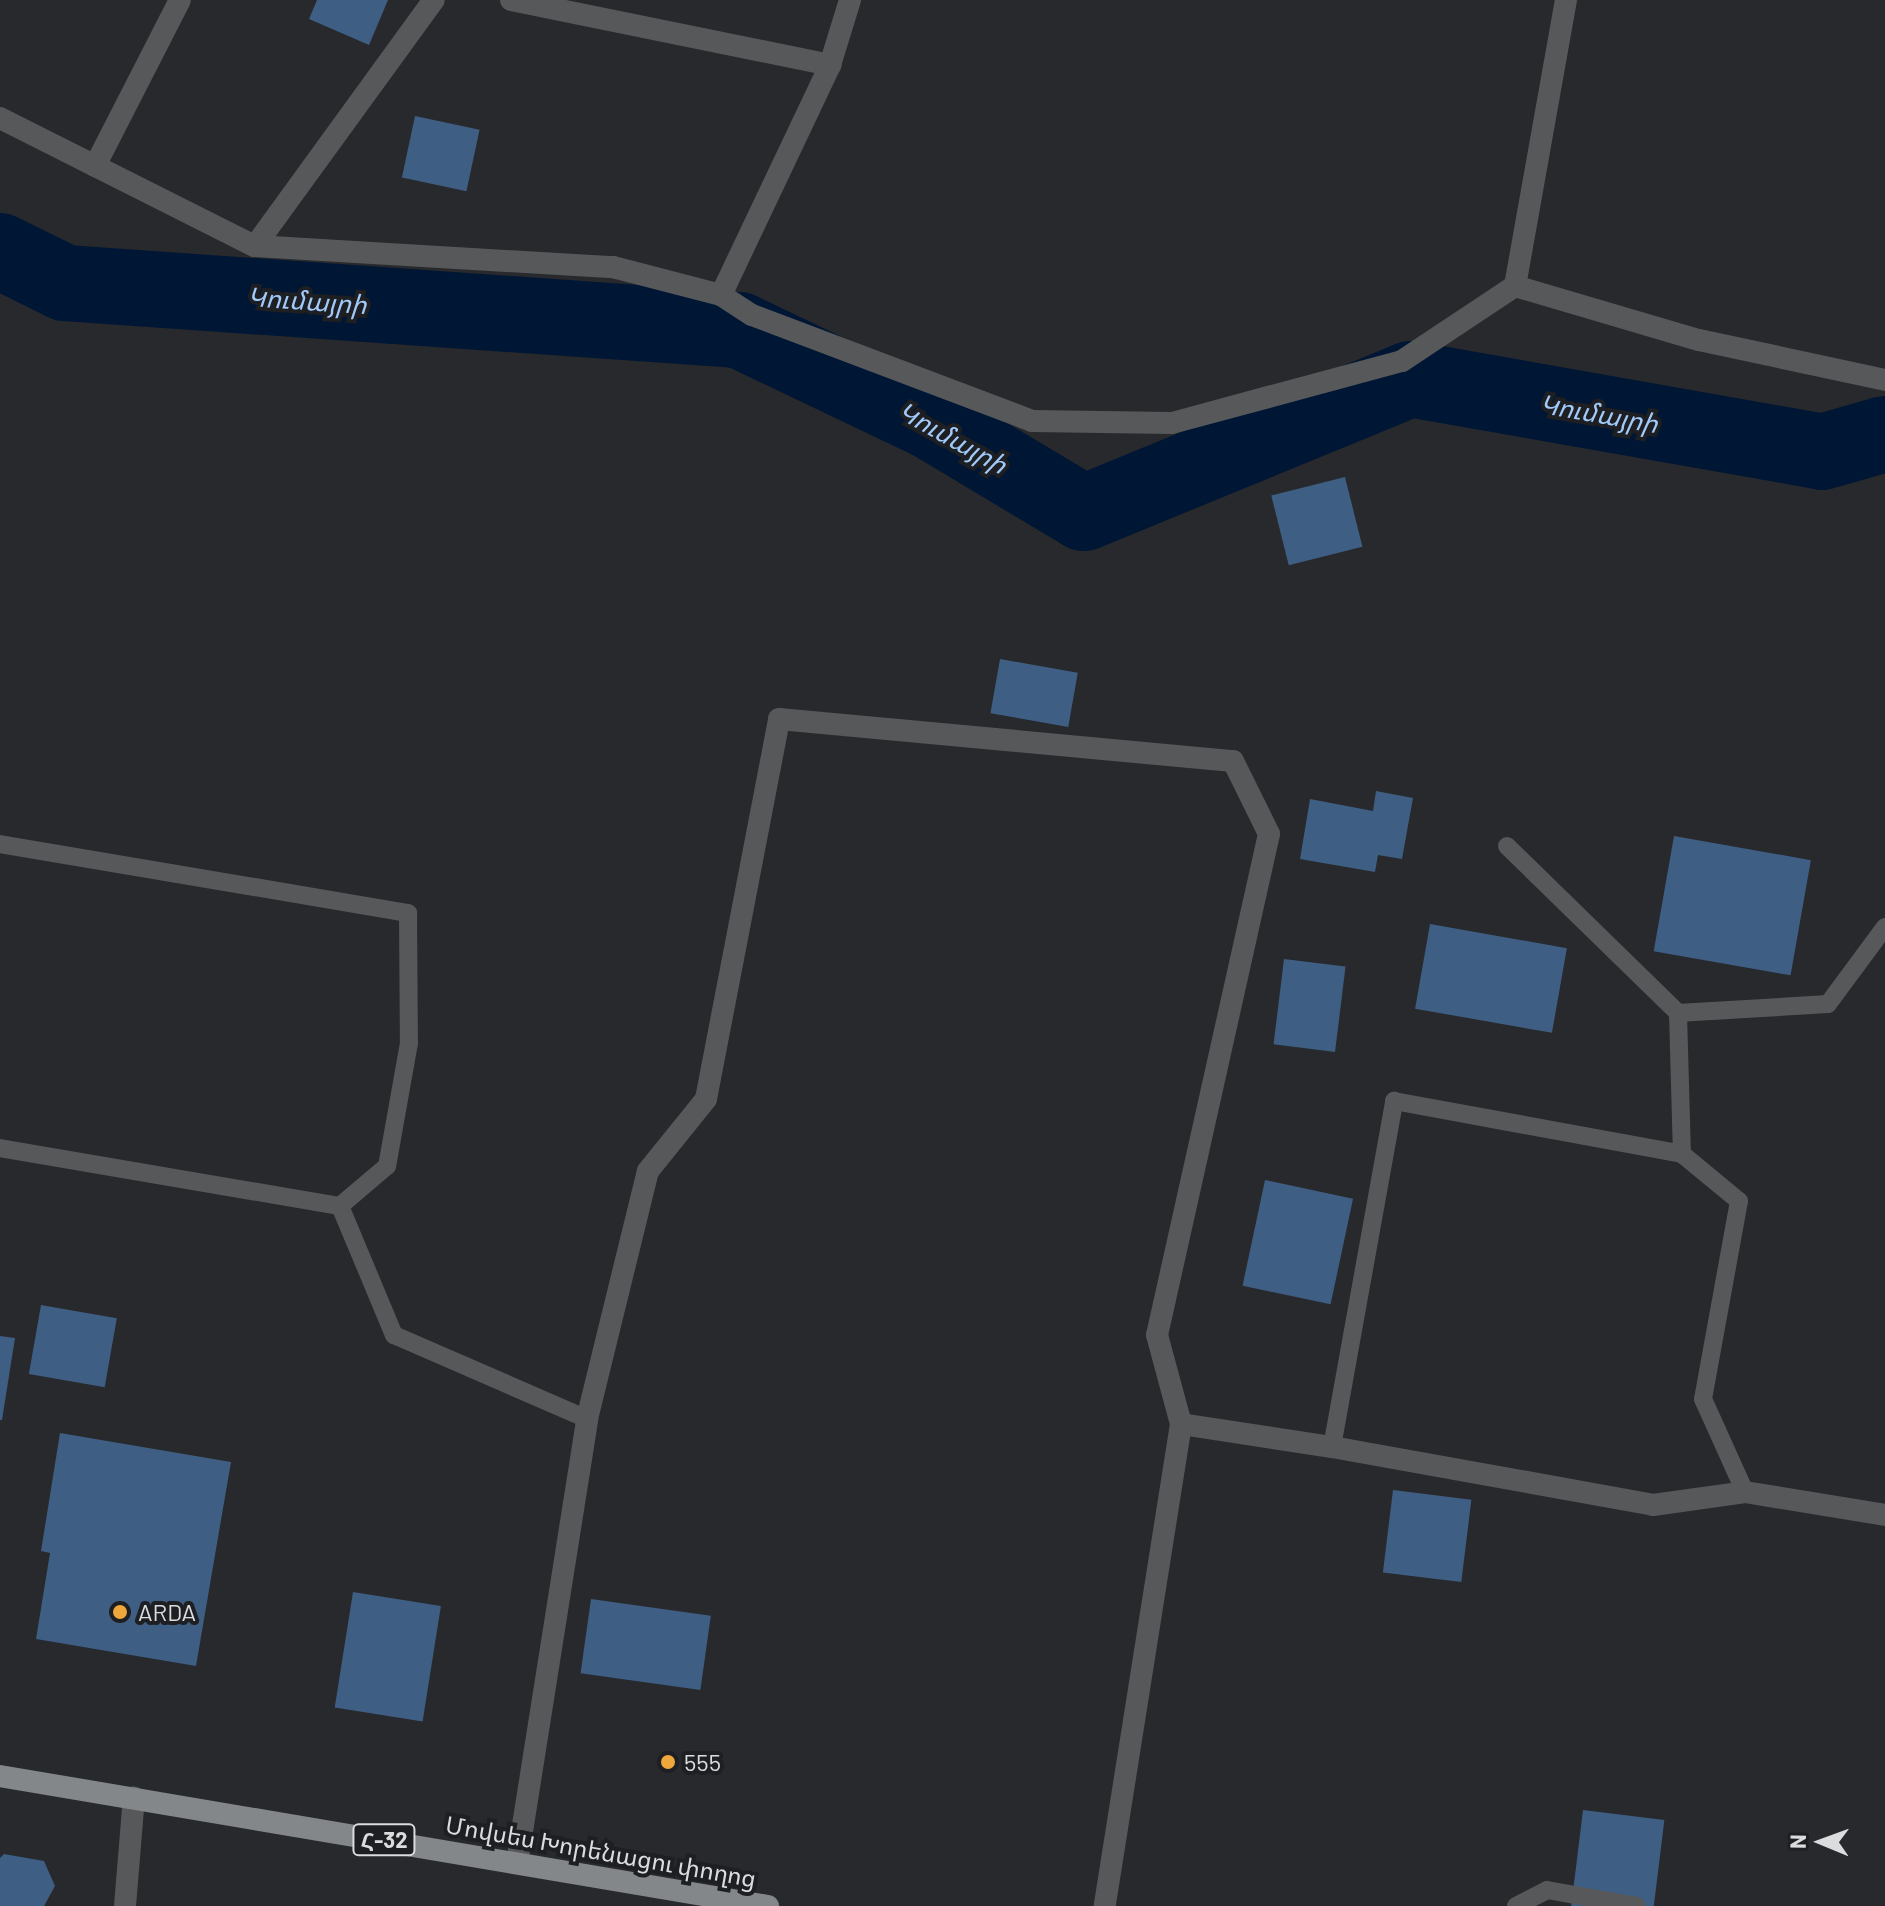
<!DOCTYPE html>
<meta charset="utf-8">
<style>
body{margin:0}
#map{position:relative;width:1885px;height:1906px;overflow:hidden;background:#27292c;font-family:Barlow,"Noto Sans Armenian",sans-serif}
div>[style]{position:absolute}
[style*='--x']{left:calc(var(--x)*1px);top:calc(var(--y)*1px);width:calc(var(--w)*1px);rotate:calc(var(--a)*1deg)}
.river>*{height:76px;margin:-38px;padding:0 38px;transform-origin:38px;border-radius:38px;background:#001635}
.building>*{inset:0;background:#3f5e83;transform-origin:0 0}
.service>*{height:18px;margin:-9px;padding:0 9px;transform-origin:9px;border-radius:9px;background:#57585a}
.minor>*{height:22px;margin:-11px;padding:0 11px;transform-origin:11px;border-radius:11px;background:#57585a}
.primary>*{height:22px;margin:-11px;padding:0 11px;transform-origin:11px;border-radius:11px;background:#84878a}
.dots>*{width:22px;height:22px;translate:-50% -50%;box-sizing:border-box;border:4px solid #1d1f22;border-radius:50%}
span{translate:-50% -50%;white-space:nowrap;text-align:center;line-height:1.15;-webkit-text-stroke:8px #1d1f22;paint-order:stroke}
.shield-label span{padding:2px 6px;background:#1d1f22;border:2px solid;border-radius:6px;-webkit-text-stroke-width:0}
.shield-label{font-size:22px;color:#dadcde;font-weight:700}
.poi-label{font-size:24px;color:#dadcde}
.left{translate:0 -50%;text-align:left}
.street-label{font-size:24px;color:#dadcde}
.water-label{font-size:26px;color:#a1c9f9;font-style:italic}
.north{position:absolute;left:1781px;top:1802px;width:80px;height:80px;-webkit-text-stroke:6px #1d1f22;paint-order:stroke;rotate:271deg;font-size:22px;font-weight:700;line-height:32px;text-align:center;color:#dadcde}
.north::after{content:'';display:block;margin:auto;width:28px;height:36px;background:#dadcde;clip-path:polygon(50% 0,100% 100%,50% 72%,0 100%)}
</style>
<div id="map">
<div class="river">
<i style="--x:0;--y:251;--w:72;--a:26.2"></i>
<i style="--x:65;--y:283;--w:676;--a:3.99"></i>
<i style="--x:739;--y:330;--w:212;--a:25.5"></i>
<i style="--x:930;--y:421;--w:179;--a:30.9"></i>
<i style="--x:1084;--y:513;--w:352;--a:-22.3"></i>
<i style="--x:1410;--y:379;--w:418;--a:10"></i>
<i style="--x:1822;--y:452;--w:66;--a:-15.9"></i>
</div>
<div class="building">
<i style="clip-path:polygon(317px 0,388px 0,369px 45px,309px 19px)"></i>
<i style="left:415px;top:116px;width:66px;height:63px;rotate:12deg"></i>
<i style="left:1345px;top:477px;width:72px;height:76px;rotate:76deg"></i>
<i style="left:1000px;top:659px;width:79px;height:55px;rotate:10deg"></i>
<i style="clip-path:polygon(1376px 791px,1413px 798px,1402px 859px,1378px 855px,1375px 872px,1300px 859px,1310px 799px,1373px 811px)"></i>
<i style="left:1674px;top:836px;width:139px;height:117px;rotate:10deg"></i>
<i style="left:1430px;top:924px;width:139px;height:86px;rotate:10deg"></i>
<i style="left:1284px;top:959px;width:62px;height:86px;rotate:7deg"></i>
<i style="left:1265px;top:1180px;width:90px;height:108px;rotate:12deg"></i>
<i style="left:41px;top:1305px;width:77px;height:70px;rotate:10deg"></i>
<i style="clip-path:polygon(0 1336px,15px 1338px,2px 1420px,0 1420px)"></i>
<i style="clip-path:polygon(60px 1433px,231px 1462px,196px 1666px,36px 1639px,50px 1553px,41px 1551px)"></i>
<i style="left:1393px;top:1490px;width:79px;height:83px;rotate:7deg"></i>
<i style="left:353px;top:1592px;width:89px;height:117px;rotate:9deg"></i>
<i style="left:591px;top:1599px;width:121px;height:75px;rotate:8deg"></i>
<i style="left:1583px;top:1810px;width:82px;height:97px;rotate:7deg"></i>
<i style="clip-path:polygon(4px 1854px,44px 1861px,55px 1886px,44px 1906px,0 1906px,0 1858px)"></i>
</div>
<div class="service">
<i style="--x:0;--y:844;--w:414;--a:9.6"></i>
<i style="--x:408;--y:913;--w:130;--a:89.6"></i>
<i style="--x:409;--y:1043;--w:125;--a:100.1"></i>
<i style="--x:387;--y:1166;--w:62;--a:139.6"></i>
<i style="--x:1507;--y:846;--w:239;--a:44.3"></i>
<i style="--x:1678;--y:1013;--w:141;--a:88.4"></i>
<i style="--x:1682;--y:1154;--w:74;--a:39.5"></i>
<i style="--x:1739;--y:1201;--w:201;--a:100.3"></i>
<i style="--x:1703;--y:1399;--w:102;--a:65.7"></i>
<i style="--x:1678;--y:1013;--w:150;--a:-3.4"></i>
<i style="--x:1828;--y:1004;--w:96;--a:-53.5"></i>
<i style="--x:0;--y:1148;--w:345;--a:9.7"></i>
<i style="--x:340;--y:1206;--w:140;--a:67.3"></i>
<i style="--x:394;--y:1335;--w:210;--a:23.5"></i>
<i style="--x:1332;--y:1447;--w:352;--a:-79.8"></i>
<i style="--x:1394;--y:1101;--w:293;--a:10.4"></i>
<i style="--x:1516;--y:1906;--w:35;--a:-27"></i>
<i style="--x:1547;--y:1890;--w:91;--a:10.1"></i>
</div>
<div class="minor">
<i style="--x:511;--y:0;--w:326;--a:11.5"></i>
<i style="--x:0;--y:118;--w:285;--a:26.7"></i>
<i style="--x:255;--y:246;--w:359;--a:3.4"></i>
<i style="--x:613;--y:267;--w:112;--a:14.5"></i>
<i style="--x:721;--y:295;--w:37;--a:33"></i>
<i style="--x:752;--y:315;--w:299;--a:20.7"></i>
<i style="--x:1032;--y:421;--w:140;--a:0.8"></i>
<i style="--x:1172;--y:423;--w:238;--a:-15.1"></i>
<i style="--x:1402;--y:361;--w:136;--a:-33.6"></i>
<i style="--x:1515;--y:286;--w:192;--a:16.4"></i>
<i style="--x:1699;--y:340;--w:190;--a:12.1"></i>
<i style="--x:95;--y:166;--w:186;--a:-62.9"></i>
<i style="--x:255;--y:246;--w:304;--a:-54"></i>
<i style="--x:1515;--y:286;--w:291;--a:-79.9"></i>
<i style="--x:721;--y:295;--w:255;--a:-64.6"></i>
<i style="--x:830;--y:65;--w:68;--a:-72.9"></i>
<i style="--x:1181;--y:1424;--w:153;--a:8.7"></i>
<i style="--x:1332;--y:1447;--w:326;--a:10.2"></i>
<i style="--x:1653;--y:1505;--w:93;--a:-8"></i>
<i style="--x:1745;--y:1492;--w:142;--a:9.3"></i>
<i style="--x:517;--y:1863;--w:449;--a:-81"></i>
<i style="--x:587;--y:1419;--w:255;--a:-76.2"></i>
<i style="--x:648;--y:1171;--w:92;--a:-51.1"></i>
<i style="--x:706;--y:1099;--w:387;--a:-79.1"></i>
<i style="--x:779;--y:719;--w:456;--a:5.3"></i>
<i style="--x:1233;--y:761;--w:81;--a:63.7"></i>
<i style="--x:1269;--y:834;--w:513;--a:102.6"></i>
<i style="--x:1157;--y:1335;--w:92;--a:74.9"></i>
<i style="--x:1181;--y:1424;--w:488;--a:99"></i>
<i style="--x:125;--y:1906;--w:109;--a:-85.3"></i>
</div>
<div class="primary">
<i style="--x:0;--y:1776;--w:779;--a:9.61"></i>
</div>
<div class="dots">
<i style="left:120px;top:1612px;background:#eea73c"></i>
<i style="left:668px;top:1762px;background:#eea73c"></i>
</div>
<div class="shield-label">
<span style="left:384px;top:1840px">Հ-32</span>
</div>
<div class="poi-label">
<span class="left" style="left:138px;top:1612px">ARDA</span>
<span class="left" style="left:684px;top:1762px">555</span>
</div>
<div class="street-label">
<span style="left:601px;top:1851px;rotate:10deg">Մովսես Խորենացու փողոց</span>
</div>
<div class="water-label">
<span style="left:307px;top:300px;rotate:4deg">Կումայրի</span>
<span style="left:1599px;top:413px;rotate:10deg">Կումայրի</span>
<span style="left:953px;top:437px;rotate:29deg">Կումայրի</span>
</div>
<div class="north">N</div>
</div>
